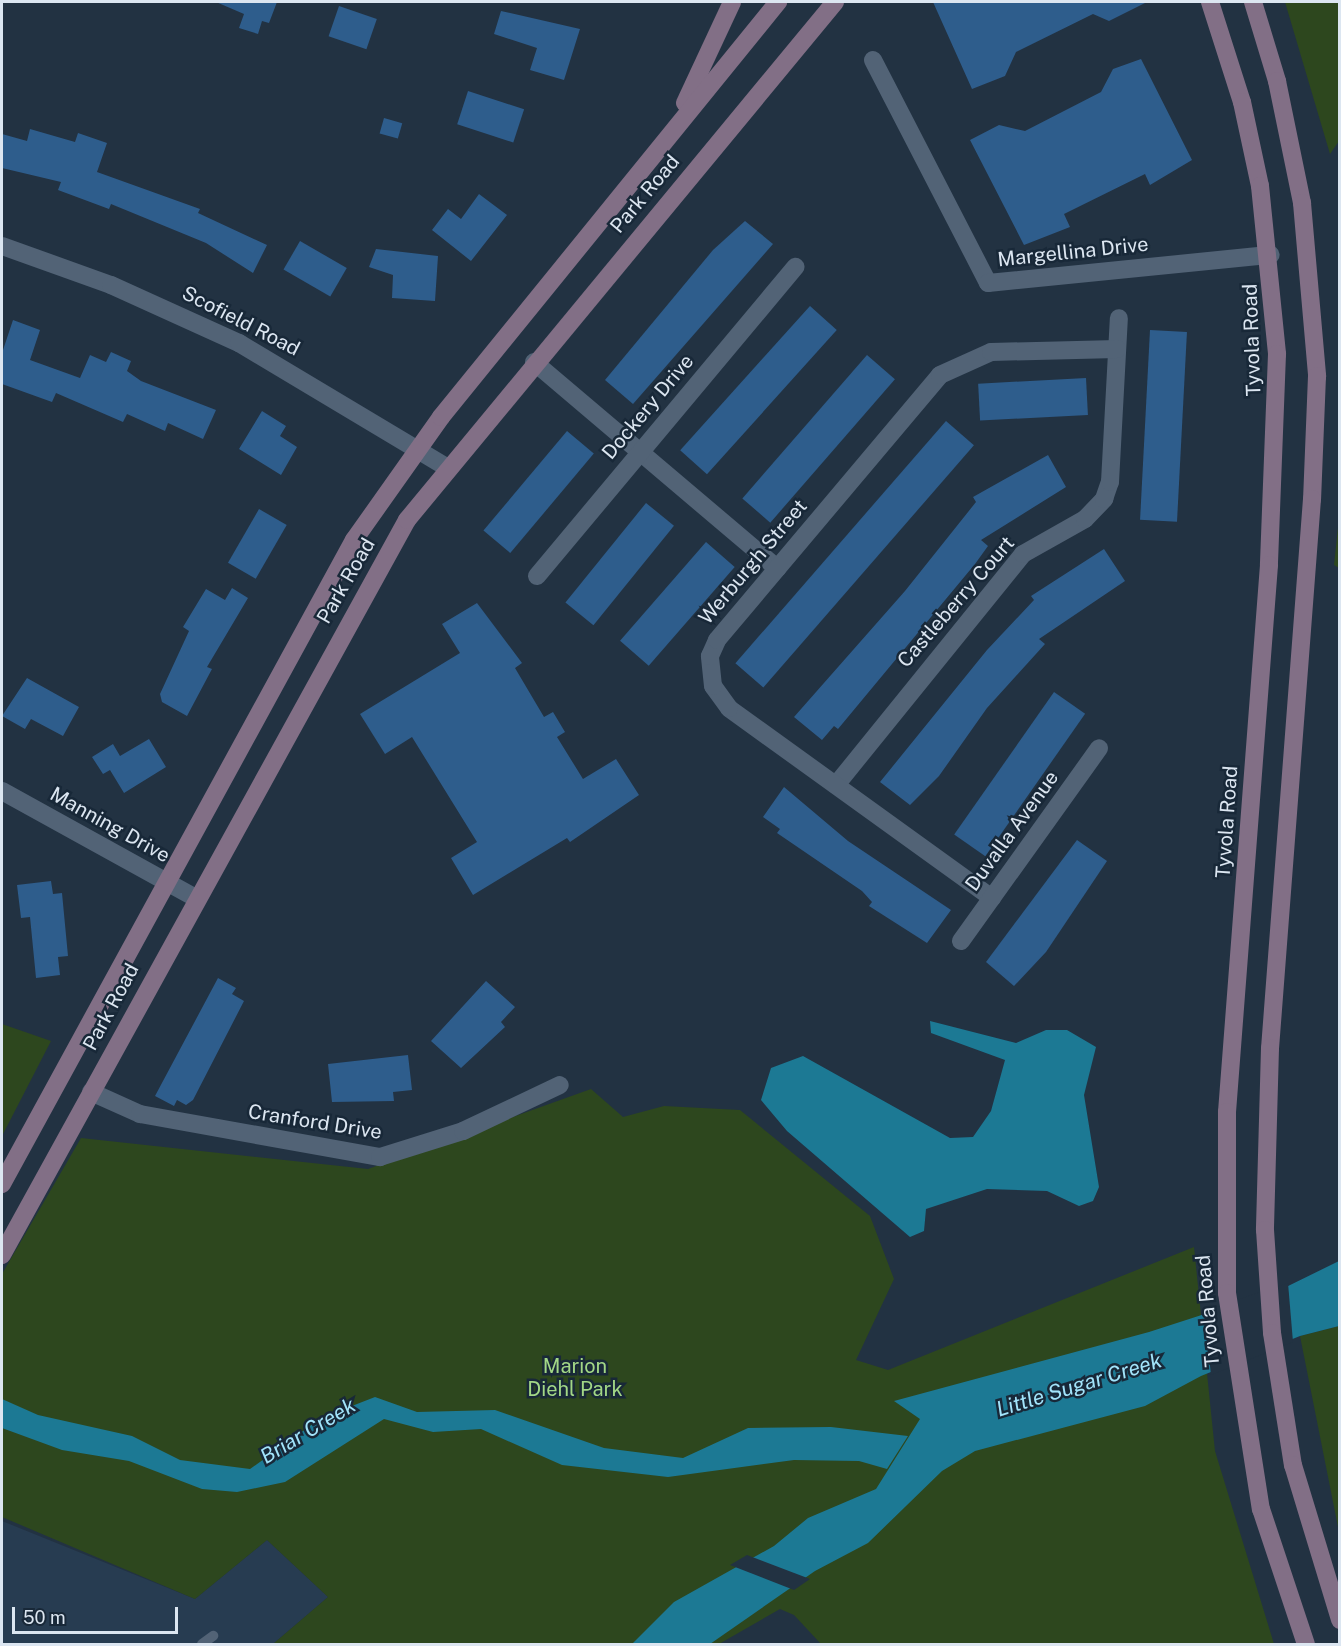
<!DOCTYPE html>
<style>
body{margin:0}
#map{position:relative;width:1341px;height:1646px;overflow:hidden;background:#223242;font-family:"Public Sans",sans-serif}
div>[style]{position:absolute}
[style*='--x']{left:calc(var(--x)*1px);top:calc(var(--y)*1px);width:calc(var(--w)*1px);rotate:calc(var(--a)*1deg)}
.built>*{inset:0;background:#273c51}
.green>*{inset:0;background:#2d471e}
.water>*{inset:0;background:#1c7994}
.pier>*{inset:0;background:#223242}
.building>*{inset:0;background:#2e5d8c;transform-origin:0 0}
.lane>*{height:10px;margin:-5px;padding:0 5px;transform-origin:5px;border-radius:5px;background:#526376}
.street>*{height:18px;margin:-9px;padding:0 9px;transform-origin:9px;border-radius:9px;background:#526376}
.secondary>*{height:18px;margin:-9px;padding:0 9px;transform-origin:9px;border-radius:9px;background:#826f86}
span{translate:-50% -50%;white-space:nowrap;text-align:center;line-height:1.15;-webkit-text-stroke:5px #182838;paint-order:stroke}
.street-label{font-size:20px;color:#dce6f1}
.park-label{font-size:20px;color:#a2d786}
.water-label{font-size:21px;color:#a2e4fb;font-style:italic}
.frame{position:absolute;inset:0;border:3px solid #dce6f1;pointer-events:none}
.scale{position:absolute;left:12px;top:1607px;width:166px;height:27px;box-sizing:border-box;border:3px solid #dce6f1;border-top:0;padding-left:8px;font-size:18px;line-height:21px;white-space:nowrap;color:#dce6f1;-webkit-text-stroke:4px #182838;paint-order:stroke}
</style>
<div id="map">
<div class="built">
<i style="clip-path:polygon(2px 1521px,195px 1599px,267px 1540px,328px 1597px,273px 1644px,2px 1644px)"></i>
</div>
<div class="green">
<i style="clip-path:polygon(1285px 2px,1339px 2px,1339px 141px,1330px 154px)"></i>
<i style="clip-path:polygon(1339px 518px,1340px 568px,1339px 568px,1334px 565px)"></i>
<i style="clip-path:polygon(2px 1024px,51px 1041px,2px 1136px)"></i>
<i style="clip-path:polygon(591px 1089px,623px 1117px,664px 1106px,740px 1110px,870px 1216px,894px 1279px,856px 1360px,888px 1370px,1194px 1247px,1215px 1451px,1274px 1644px,821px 1644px,794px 1615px,780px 1609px,719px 1644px,273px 1644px,328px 1597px,267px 1540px,195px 1599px,2px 1517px,2px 1274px,81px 1138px,368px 1169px)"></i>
<i style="clip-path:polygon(1339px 1326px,1339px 1532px,1300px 1336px)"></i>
</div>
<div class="water">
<i style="clip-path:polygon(930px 1021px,1016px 1043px,1046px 1030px,1067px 1030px,1096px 1047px,1084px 1095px,1099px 1187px,1093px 1201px,1079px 1206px,1047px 1191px,987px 1189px,926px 1209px,924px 1231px,910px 1237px,787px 1131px,761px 1100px,771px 1068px,803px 1056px,950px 1138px,973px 1137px,991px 1111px,1005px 1060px,931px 1033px)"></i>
<i style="clip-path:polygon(1339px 1261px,1339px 1326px,1300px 1336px,1201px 1376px,1145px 1406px,975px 1451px,942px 1471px,868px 1543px,815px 1571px,710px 1644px,632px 1644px,674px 1602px,774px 1546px,808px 1518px,876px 1489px,920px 1419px,894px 1401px,1149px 1332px,1282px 1289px)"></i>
<i style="clip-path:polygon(375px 1397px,417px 1412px,495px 1410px,604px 1448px,683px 1458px,748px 1428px,831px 1427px,908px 1436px,887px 1469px,859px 1461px,794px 1460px,668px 1477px,562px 1465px,481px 1429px,433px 1432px,384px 1419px,285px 1482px,237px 1492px,202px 1489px,129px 1461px,62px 1450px,2px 1428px,2px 1399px,38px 1415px,132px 1436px,180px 1460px,250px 1469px,321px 1418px)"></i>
</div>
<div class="pier">
<i style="clip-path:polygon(1288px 1283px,1293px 1342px,1211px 1375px,1204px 1311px)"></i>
<i style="clip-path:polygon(747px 1555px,810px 1579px,794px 1590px,730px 1565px)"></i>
</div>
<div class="building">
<i style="clip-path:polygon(216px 2px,277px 2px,269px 23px,262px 21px,258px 34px,239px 28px,244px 14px)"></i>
<i style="clip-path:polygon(933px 2px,1147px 2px,1109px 21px,1093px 14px,1016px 52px,1005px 76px,972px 89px)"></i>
<i style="left:339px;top:6px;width:40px;height:32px;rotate:19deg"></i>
<i style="clip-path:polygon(501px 11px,580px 29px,564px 80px,530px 70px,537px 48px,494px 34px)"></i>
<i style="clip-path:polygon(1141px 59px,1192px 160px,1150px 185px,1145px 174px,1064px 214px,1070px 227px,1024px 245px,970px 140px,999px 125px,1025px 131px,1101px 92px,1113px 69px)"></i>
<i style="left:468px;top:91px;width:59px;height:35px;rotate:18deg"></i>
<i style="left:384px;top:118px;width:19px;height:16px;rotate:16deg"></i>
<i style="clip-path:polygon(30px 129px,75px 142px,78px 133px,107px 143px,97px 172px,200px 209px,198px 213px,267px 245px,253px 273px,206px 243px,111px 204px,109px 209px,58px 190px,61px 182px,2px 168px,2px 134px,27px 141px)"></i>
<i style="clip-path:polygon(479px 194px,507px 215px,471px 261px,432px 230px,448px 209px,461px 219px)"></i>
<i style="clip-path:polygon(745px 221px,773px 244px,633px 404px,605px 380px,713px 250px)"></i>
<i style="left:300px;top:241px;width:54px;height:33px;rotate:30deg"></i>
<i style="clip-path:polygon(376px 249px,438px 256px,435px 301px,392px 298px,393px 275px,369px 267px)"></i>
<i style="left:810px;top:306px;width:36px;height:194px;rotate:42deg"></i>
<i style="clip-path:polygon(13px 320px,40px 330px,30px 360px,80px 378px,90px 355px,106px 362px,111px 352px,131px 361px,127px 371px,141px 381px,216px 410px,203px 439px,168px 423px,165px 431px,127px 414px,123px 422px,56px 393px,52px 402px,2px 384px,2px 353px)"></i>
<i style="left:1150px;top:330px;width:37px;height:190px;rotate:3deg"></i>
<i style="left:867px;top:355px;width:37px;height:190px;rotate:41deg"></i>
<i style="left:1086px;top:378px;width:37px;height:108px;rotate:87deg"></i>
<i style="clip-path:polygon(262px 411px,286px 426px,280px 436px,297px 447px,281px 475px,239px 449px)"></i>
<i style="left:946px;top:421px;width:37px;height:321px;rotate:41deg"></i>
<i style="left:567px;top:431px;width:35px;height:130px;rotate:40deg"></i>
<i style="clip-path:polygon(1048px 455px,1066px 487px,981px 540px,988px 546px,975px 564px,838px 729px,834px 726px,822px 740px,794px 717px,905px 591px,976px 502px,973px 497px)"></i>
<i style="left:646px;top:503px;width:36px;height:128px;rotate:39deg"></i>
<i style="left:259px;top:509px;width:32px;height:62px;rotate:30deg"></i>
<i style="left:706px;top:542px;width:38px;height:131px;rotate:41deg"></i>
<i style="clip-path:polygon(1104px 549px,1125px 581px,1039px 639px,1045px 644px,987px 708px,939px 776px,910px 805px,880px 782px,987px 650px,1034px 600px,1031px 596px)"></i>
<i style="clip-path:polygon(232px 588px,248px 598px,207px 667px,212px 669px,187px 716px,162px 702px,160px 694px,189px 631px,183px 627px,206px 589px,225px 600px)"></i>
<i style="clip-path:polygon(477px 603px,522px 663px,515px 668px,544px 717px,553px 712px,565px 732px,557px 737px,583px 779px,616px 759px,639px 795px,570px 842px,567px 838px,473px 895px,451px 858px,477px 842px,412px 737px,385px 754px,360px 714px,460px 653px,442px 624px)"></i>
<i style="clip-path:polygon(27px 678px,79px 707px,63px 736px,31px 719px,25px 729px,2px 716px)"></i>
<i style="left:1054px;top:692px;width:38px;height:174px;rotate:35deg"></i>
<i style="clip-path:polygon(149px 739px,166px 767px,124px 793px,110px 770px,103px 774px,92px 757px,113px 744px,120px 756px)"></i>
<i style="clip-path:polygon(784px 787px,848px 841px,951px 910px,927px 943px,869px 906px,872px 902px,862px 891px,777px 833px,780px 829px,763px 817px)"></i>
<i style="clip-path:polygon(1077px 840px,1107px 861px,1046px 952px,1014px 986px,986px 962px)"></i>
<i style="clip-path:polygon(51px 881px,53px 894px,62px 893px,68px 956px,58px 957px,60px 975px,36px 978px,30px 917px,21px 918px,17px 885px)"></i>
<i style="clip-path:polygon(218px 978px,236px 988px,232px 994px,244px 1001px,193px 1100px,186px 1105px,177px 1100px,174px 1106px,155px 1096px)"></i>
<i style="clip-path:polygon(486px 981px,515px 1007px,501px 1022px,505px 1027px,461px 1068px,431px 1041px)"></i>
<i style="clip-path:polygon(408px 1055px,412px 1090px,393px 1092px,394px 1101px,332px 1102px,328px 1064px)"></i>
</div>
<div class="lane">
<i style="--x:202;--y:1644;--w:14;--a:-36"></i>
</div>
<div class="street">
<i style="--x:873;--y:60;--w:251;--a:62.7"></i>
<i style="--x:988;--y:283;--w:284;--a:-5.7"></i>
<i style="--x:2;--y:246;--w:116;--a:19.7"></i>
<i style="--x:111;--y:285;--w:141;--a:24.4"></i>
<i style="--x:239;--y:343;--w:241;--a:30.9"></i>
<i style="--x:534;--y:362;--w:319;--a:40.3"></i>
<i style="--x:537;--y:576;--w:403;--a:-50.1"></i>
<i style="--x:836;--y:785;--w:297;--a:-51"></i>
<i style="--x:1023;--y:554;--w:71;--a:-29.4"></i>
<i style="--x:1085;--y:519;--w:28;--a:-46"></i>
<i style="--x:1104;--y:499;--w:18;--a:-71"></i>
<i style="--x:1110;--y:482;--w:164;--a:-86.9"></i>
<i style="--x:2;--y:791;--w:222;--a:28.9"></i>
<i style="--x:992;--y:898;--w:324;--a:-144.2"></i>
<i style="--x:729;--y:708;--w:27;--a:-126"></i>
<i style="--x:713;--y:686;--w:30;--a:-96"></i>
<i style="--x:710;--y:656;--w:17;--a:-66"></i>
<i style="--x:717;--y:640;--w:346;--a:-49.9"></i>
<i style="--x:940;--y:375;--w:56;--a:-24.3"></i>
<i style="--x:991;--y:352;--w:126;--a:-1.4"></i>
<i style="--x:961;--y:941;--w:237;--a:-54.4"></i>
<i style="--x:91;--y:1092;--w:54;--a:24.2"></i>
<i style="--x:140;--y:1114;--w:244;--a:10.2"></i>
<i style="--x:380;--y:1157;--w:87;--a:-17.4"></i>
<i style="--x:463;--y:1131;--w:107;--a:-25.4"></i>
</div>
<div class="secondary">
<i style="--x:1210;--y:2;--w:105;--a:72.3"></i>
<i style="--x:1242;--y:102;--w:86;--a:77.9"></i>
<i style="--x:1260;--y:186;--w:169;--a:84.2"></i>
<i style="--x:1277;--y:354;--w:211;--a:92.2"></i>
<i style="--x:1269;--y:565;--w:549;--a:94.39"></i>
<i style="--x:1227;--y:1112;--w:181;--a:90"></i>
<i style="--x:1227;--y:1293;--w:219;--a:81.1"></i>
<i style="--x:1261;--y:1509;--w:142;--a:71.6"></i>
<i style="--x:1253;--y:2;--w:83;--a:73.1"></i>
<i style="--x:1277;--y:81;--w:125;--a:78.4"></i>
<i style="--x:1302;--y:203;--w:174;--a:85"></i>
<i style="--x:1317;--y:376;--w:123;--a:92.3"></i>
<i style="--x:1312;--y:499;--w:551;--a:94.37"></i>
<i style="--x:1270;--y:1048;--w:182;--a:91.6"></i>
<i style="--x:1265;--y:1230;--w:103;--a:86.1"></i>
<i style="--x:1272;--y:1333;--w:134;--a:81"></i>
<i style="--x:1293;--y:1465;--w:162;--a:73.1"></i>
<i style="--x:685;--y:103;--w:111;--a:-65"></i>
<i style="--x:2;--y:1184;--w:734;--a:-61.34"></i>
<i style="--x:354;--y:540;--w:151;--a:-54.7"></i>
<i style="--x:441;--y:417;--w:535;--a:-50.92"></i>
<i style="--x:2;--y:1255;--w:839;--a:-61.14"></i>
<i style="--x:407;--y:520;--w:672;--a:-50.43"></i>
</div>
<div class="street-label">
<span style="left:645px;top:194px;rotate:-50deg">Park Road</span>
<span style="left:1073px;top:252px;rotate:-6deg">Margellina Drive</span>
<span style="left:241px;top:321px;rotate:27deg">Scofield Road</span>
<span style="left:1252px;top:340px;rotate:-92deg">Tyvola Road</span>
<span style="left:648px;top:407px;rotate:-50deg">Dockery Drive</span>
<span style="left:753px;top:562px;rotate:-50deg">Werburgh Street</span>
<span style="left:346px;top:581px;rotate:-60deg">Park Road</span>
<span style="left:956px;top:602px;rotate:-49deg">Castleberry Court</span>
<span style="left:1227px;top:822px;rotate:-86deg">Tyvola Road</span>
<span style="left:110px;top:825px;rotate:29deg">Manning Drive</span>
<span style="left:1012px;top:831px;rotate:-54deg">Duvalla Avenue</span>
<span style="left:111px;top:1007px;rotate:-62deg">Park Road</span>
<span style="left:315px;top:1122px;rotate:9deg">Cranford Drive</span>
<span style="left:1208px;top:1311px;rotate:-95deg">Tyvola Road</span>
</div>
<div class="park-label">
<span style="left:575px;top:1378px">Marion<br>Diehl Park</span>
</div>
<div class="water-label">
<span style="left:1079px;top:1385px;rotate:-17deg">Little Sugar Creek</span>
<span style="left:308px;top:1431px;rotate:-31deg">Briar Creek</span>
</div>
<div class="frame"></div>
<div class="scale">50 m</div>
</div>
